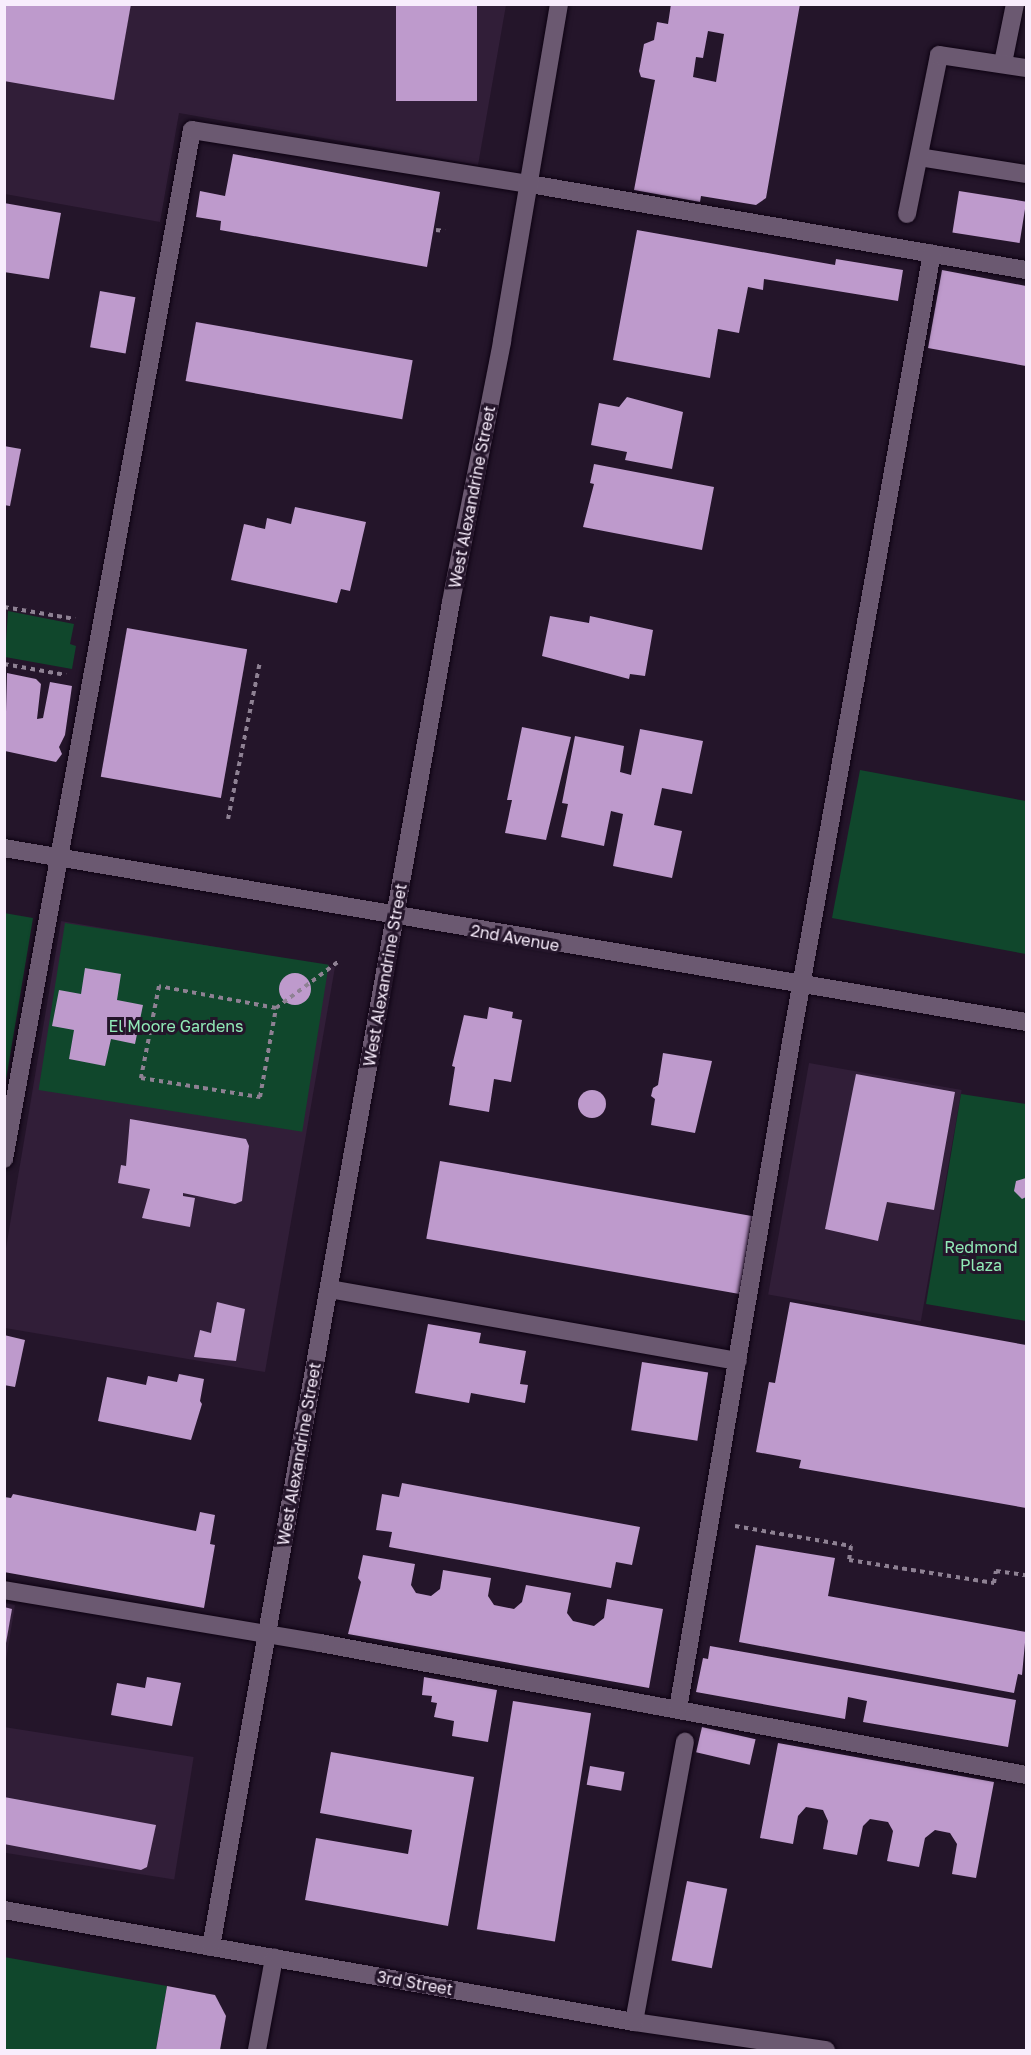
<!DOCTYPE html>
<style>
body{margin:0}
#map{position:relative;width:1031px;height:2055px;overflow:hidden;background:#24152a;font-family:"Golos Text",sans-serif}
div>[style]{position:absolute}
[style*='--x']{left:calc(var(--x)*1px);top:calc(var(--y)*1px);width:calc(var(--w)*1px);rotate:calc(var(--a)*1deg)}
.built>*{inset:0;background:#311e38;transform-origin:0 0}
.green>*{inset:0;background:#10472c;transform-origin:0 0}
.building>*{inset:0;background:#be9acc;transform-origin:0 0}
.round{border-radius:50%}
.path>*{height:4px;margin-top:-2px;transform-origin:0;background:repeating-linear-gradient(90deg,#8e8193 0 4.5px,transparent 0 9px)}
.roads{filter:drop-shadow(0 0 2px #0d0212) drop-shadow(0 0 2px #0d0212)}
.minor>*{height:18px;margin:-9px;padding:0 9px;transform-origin:9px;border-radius:9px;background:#6b5971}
span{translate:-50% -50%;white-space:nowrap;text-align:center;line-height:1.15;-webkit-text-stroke:6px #24152a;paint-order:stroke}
.street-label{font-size:16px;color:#f8edfc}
.park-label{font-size:16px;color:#91eab7}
.frame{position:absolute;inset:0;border:6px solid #f8edfc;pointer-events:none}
</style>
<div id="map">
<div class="built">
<i style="clip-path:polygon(4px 5px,506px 5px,478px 165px,179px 113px,160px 222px,5px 194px)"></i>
<i style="clip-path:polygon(61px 921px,335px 967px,265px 1372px,5px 1328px,5px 1254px)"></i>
<i style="left:809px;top:1063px;width:155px;height:235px;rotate:10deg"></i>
<i style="clip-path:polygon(5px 1603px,15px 1605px,5px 1666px)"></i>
<i style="left:4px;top:1727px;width:192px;height:124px;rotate:9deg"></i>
</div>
<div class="green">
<i style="clip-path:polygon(8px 611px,74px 624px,70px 644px,76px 646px,72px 669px,5px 657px)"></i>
<i style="clip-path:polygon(860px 770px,1026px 801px,1026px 954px,832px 918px)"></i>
<i style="clip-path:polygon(4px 913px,33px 918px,5px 1086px,4px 1086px)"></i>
<i style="left:65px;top:923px;width:267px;height:169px;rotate:9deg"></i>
<i style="clip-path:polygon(961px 1094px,1026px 1104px,1026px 1321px,926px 1304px)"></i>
<i style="clip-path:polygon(4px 1957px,167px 1986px,156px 2050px,5px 2050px)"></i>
</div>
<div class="building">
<i style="clip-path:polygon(4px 4px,131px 4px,114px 100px,4px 81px)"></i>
<i style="left:396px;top:4px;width:81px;height:97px"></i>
<i style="clip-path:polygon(evenodd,671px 4px,800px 4px,766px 198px,756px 205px,701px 196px,700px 202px,634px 190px,655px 80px,641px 77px,639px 71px,644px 44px,654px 40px,657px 22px,668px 24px,671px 4px,708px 31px,724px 34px,716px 82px,693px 77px,696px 57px,703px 58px,708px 31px)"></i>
<i style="clip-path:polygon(233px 154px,440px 192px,427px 267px,220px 230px,221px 221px,196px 217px,200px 191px,225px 196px)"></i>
<i style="left:959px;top:191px;width:68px;height:42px;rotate:9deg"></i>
<i style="clip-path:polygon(4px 203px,61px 213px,49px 279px,4px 272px)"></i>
<i style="clip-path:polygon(637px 230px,835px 265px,836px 259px,903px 270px,898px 301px,764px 279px,763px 290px,748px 287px,739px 333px,718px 329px,710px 378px,613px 360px)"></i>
<i style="clip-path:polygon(942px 270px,1026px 286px,1026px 366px,928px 348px)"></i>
<i style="left:100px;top:291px;width:36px;height:57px;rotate:10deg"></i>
<i style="left:196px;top:322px;width:220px;height:60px;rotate:10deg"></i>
<i style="clip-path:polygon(627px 397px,683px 412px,672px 469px,625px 460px,627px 452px,591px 445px,599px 403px,619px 407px)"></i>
<i style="clip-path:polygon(4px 446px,21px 449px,10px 506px,4px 505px)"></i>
<i style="clip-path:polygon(594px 464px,714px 487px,702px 550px,583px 527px,594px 484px,590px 483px)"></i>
<i style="clip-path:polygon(295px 507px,366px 522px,350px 591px,341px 589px,337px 603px,231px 580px,244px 524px,265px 529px,267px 518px,291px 524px)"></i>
<i style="clip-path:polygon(550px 616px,589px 623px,590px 616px,653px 630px,645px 676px,630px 674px,629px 679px,542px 656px)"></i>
<i style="left:127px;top:628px;width:122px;height:151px;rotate:10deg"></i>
<i style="clip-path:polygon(7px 673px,36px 679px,41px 684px,37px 719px,43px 718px,50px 682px,72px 686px,65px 735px,59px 747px,62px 754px,56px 762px,5px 751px)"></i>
<i style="clip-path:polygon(522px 727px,571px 737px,546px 840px,505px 833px,512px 800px,507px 800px)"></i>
<i style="clip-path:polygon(640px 729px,703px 741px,692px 794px,662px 788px,654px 825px,682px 831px,672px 878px,613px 866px,623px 814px,611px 811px,604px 846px,561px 837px,568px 804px,562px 803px,575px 736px,624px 746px,620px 772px,631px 775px)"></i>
<i style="clip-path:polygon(85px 968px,121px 974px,117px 1000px,143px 1005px,135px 1044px,111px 1039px,105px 1066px,69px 1059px,74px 1030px,52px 1026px,59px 990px,81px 994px)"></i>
<i class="round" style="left:279px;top:973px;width:32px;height:32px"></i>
<i style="clip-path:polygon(489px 1007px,513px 1012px,512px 1018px,522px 1020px,511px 1082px,494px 1079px,489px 1112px,449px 1105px,455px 1067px,452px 1066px,464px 1015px,487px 1019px)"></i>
<i style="clip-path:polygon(663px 1053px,712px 1061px,695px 1133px,651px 1125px,655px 1099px,651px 1096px,653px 1088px,658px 1085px)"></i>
<i style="clip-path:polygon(856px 1074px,955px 1092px,934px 1210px,887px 1202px,878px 1241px,825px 1229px)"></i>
<i class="round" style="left:578px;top:1090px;width:28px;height:28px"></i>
<i style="clip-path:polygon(130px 1119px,246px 1139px,249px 1146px,242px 1201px,235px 1204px,183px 1193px,183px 1196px,195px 1198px,190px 1227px,142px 1218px,150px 1189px,118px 1183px,121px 1165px,126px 1166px)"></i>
<i style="left:440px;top:1161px;width:318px;height:79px;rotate:10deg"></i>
<i style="clip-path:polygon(1026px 1178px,1026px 1197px,1022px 1199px,1014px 1191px,1016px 1181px)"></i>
<i style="clip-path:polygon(217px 1302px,245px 1309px,236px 1361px,194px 1357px,200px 1330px,211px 1333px)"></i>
<i style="clip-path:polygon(790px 1302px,1026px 1345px,1026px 1508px,799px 1468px,801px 1460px,756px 1452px,769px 1382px,775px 1383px)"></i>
<i style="clip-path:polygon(428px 1324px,481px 1333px,479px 1343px,526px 1351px,520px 1384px,528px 1385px,525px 1403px,471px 1393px,469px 1403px,415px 1393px)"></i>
<i style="clip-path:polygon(4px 1335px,25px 1340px,15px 1387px,4px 1385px)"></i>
<i style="left:642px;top:1362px;width:67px;height:69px;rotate:9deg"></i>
<i style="clip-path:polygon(179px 1374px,204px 1379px,200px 1401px,202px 1404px,191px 1440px,98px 1421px,107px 1377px,146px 1385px,148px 1376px,177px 1382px)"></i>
<i style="clip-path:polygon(402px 1483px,640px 1527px,632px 1565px,616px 1562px,611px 1588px,389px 1547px,392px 1532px,376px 1530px,382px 1494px,399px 1497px)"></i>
<i style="clip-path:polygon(13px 1494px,196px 1531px,200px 1512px,215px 1515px,210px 1544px,215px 1545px,204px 1608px,4px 1572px,4px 1497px,11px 1498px)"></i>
<i style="clip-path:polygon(756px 1545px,835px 1558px,828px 1596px,1026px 1632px,1022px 1675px,1018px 1674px,1014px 1693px,739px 1642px)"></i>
<i style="clip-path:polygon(363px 1555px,415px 1564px,411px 1585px,416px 1593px,431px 1596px,440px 1589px,443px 1570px,491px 1578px,488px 1596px,494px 1605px,514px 1609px,522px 1602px,526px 1585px,571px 1593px,567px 1613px,573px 1621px,594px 1626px,604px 1618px,607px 1599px,663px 1609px,649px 1688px,348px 1634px,361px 1582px,358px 1578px)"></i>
<i style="clip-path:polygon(4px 1607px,12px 1609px,6px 1643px,4px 1643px)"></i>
<i style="clip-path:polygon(710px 1646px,1016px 1700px,1008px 1747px,863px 1722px,867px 1701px,848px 1697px,845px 1719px,696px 1692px,703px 1658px,708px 1659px)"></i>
<i style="clip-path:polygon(147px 1677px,181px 1683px,172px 1726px,111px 1715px,117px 1683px,145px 1688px)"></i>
<i style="clip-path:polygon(424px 1677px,497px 1690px,488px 1742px,452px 1736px,454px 1721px,434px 1717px,437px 1703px,431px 1702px,432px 1696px,422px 1695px)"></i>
<i style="left:513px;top:1701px;width:79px;height:231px;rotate:9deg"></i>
<i style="left:702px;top:1727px;width:55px;height:26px;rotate:13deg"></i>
<i style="clip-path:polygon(778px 1743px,994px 1782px,976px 1878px,952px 1874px,957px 1844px,950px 1833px,935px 1830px,925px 1838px,919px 1867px,887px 1861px,893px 1831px,888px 1822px,870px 1819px,863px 1826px,857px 1855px,823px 1849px,828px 1821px,823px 1810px,806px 1807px,798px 1816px,793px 1844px,760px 1838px)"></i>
<i style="clip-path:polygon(331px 1752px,474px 1777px,448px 1926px,305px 1900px,316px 1838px,408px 1854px,412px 1830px,320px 1813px)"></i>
<i style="left:590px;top:1766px;width:35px;height:19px;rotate:10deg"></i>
<i style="clip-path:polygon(4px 1797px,156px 1825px,147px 1867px,141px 1870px,4px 1844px)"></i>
<i style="left:687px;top:1881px;width:41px;height:81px;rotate:11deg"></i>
<i style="clip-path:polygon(167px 1986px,215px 1995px,226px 2016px,220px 2050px,156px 2050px)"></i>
</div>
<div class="path">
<i style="--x:436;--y:230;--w:9;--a:6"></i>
<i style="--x:4;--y:601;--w:2;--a:90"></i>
<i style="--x:4;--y:607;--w:72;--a:9.6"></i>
<i style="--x:4;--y:664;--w:63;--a:10.1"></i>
<i style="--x:228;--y:819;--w:160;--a:-78.5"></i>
<i style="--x:276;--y:1008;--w:119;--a:-169.4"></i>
<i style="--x:159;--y:986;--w:94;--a:101.1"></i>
<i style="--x:141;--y:1078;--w:121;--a:9.1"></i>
<i style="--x:260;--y:1097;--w:90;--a:-79.8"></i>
<i style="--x:276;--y:1008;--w:79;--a:-36.7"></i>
<i style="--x:735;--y:1526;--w:118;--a:9.8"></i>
<i style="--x:851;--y:1546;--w:14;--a:98"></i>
<i style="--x:849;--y:1560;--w:147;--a:9"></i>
<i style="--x:994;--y:1583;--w:12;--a:-81"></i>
<i style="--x:996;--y:1571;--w:30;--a:8"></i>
</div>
<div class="roads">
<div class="minor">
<i style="--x:1003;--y:63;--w:60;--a:-78.5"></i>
<i style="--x:919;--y:157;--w:108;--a:9"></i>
<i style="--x:907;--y:214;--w:162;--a:-78.6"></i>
<i style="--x:939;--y:55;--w:88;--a:8.5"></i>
<i style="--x:4;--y:848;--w:1037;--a:9.66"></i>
<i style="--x:4;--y:1159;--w:1046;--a:-79.65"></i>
<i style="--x:192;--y:130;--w:342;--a:9.1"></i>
<i style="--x:530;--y:184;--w:503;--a:9.84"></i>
<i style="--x:329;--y:1289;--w:415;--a:10"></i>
<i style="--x:4;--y:1590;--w:320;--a:9.5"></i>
<i style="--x:320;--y:1643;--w:718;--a:10.59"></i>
<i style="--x:678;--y:1709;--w:677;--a:-80.38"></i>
<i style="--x:791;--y:1042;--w:801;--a:-79.87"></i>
<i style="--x:4;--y:1910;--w:640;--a:10.08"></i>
<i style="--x:634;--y:2022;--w:194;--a:8.3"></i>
<i style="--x:211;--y:1947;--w:1366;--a:-79.88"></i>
<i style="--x:451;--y:602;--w:266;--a:-78.9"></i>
<i style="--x:502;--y:341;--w:342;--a:-80.4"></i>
<i style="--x:634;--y:2022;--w:285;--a:-79.7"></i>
<i style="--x:257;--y:2050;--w:94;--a:-79.5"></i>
</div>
</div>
<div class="street-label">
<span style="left:472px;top:497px;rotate:-79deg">West Alexandrine Street</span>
<span style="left:515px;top:938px;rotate:10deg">2nd Avenue</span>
<span style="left:385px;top:975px;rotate:-80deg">West Alexandrine Street</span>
<span style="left:299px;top:1454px;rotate:-80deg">West Alexandrine Street</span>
<span style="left:415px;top:1983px;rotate:10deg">3rd Street</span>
</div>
<div class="park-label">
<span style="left:176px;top:1026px">El Moore Gardens</span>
<span style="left:981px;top:1256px">Redmond<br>Plaza</span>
</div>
<div class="frame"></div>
</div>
